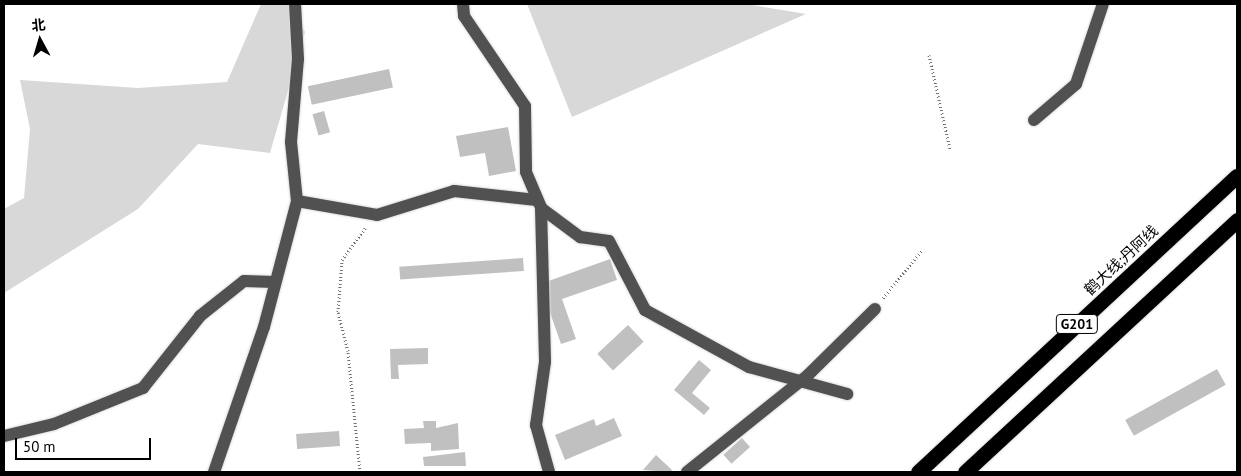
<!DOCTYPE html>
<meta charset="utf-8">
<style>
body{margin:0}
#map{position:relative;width:1241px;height:476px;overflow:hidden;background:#fff;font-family:"PT Sans","Noto Sans SC",sans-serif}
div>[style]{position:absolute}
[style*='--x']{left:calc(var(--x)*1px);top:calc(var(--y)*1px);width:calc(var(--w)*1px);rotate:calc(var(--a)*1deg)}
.green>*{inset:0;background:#d8d8d8}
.building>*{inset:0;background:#c0c0c0;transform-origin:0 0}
.path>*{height:3px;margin-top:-1.5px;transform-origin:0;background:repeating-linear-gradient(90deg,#737373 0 1px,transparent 0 3.5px)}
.roads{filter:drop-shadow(0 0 1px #dbdbdb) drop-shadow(0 0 1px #dbdbdb)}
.minor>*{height:12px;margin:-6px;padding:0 6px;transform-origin:6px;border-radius:6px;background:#515151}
.highway>*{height:15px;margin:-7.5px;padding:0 7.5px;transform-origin:7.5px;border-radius:7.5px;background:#000}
span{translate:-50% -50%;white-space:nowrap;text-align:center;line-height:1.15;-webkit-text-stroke:4.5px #fff;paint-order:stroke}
.shield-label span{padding:1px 4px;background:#fff;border:1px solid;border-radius:4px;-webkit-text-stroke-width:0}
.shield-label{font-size:14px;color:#000;font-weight:700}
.street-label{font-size:15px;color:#000}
.frame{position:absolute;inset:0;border:5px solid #000;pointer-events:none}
.north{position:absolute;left:15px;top:15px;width:50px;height:50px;-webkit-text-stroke:4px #fff;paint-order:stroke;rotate:354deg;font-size:14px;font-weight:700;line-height:20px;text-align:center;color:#000}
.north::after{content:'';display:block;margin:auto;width:18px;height:22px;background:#000;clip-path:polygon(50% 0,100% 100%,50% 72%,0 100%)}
.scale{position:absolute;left:15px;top:438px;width:136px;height:22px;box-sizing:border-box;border:2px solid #000;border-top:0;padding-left:6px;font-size:15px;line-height:18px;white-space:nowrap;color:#000;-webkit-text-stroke:4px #fff;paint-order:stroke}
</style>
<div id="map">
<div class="green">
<i style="clip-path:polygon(261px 4px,288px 4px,305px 32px,270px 153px,198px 144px,138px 209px,4px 293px,4px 209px,24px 198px,30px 129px,20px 80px,138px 88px,227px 82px)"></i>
<i style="clip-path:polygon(527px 4px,746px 4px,806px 14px,572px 117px)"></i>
</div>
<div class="building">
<i style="left:389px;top:69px;width:19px;height:83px;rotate:78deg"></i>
<i style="left:324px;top:111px;width:22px;height:12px;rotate:74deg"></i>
<i style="clip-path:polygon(508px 127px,516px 171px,489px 176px,485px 153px,460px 157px,456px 136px)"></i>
<i style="left:523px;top:258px;width:13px;height:124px;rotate:86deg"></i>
<i style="clip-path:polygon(610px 259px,617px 280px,562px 299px,576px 339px,561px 344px,540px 284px)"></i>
<i style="left:628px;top:325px;width:23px;height:42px;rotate:47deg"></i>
<i style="clip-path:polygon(428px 348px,428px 364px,398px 365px,399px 379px,391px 379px,390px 349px)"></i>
<i style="clip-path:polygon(699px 360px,711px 370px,692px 393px,710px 408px,704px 415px,674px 390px)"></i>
<i style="left:1217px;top:369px;width:18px;height:105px;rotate:61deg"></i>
<i style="clip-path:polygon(614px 418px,622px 436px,565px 460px,555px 435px,594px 419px,596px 426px)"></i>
<i style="clip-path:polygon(423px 421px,436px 421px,436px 428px,458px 423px,459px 449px,431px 451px,431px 443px,405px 444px,404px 429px,424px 428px)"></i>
<i style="left:339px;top:431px;width:15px;height:43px;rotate:86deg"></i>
<i style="left:742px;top:438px;width:12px;height:25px;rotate:48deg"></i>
<i style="clip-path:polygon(465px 452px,466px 466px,424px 466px,423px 457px)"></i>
<i style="clip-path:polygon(656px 455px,672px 470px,670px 472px,643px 470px)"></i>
</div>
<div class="path">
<i style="--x:929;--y:55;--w:96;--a:77.4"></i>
<i style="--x:883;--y:298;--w:63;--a:-50.8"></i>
<i style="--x:360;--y:472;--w:122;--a:-95.7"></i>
<i style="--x:348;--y:351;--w:40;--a:-104.4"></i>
<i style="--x:338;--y:312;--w:52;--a:-85.6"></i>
<i style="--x:342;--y:260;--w:41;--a:-54"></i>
</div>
<div class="roads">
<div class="minor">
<i style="--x:463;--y:4;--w:12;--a:85"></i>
<i style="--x:464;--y:16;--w:109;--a:55.9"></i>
<i style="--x:525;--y:106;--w:66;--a:89.1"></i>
<i style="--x:526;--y:172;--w:39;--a:67"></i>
<i style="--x:541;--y:208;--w:49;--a:36.6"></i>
<i style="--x:580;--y:237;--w:29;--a:8"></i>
<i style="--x:609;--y:241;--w:78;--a:62.4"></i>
<i style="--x:645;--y:310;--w:119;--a:28.7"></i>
<i style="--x:749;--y:367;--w:102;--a:15.4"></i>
<i style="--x:1034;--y:120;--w:55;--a:-40.6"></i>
<i style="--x:1076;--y:84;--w:84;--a:-71.4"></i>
<i style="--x:297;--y:201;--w:81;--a:9.9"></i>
<i style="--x:377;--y:215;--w:81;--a:-17.3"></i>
<i style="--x:454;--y:191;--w:83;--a:6.2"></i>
<i style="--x:541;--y:208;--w:154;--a:88.5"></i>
<i style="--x:545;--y:362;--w:64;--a:98.1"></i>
<i style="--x:536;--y:425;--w:49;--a:74.5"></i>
<i style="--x:4;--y:436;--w:51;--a:-13.5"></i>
<i style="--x:54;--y:424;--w:96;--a:-22"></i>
<i style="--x:143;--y:388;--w:92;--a:-51.6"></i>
<i style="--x:200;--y:316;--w:56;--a:-38.5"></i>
<i style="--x:244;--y:281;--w:30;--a:2"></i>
<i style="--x:214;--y:472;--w:153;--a:-71"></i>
<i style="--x:264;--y:327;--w:130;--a:-75.3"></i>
<i style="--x:297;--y:201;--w:59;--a:-95.8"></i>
<i style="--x:291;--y:142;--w:83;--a:-85.2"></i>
<i style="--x:298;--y:59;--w:55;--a:-93.1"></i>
<i style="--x:687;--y:472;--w:155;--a:-38.7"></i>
<i style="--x:808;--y:375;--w:94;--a:-44.6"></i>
</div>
<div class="highway">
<i style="--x:918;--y:472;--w:435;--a:-42.9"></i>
<i style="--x:965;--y:472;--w:371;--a:-42.8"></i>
</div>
</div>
<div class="shield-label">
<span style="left:1077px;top:324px">G201</span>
</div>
<div class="street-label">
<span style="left:1121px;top:260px;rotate:-43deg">鹤大线;丹阿线</span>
</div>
<div class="frame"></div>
<div class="north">北</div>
<div class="scale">50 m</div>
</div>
